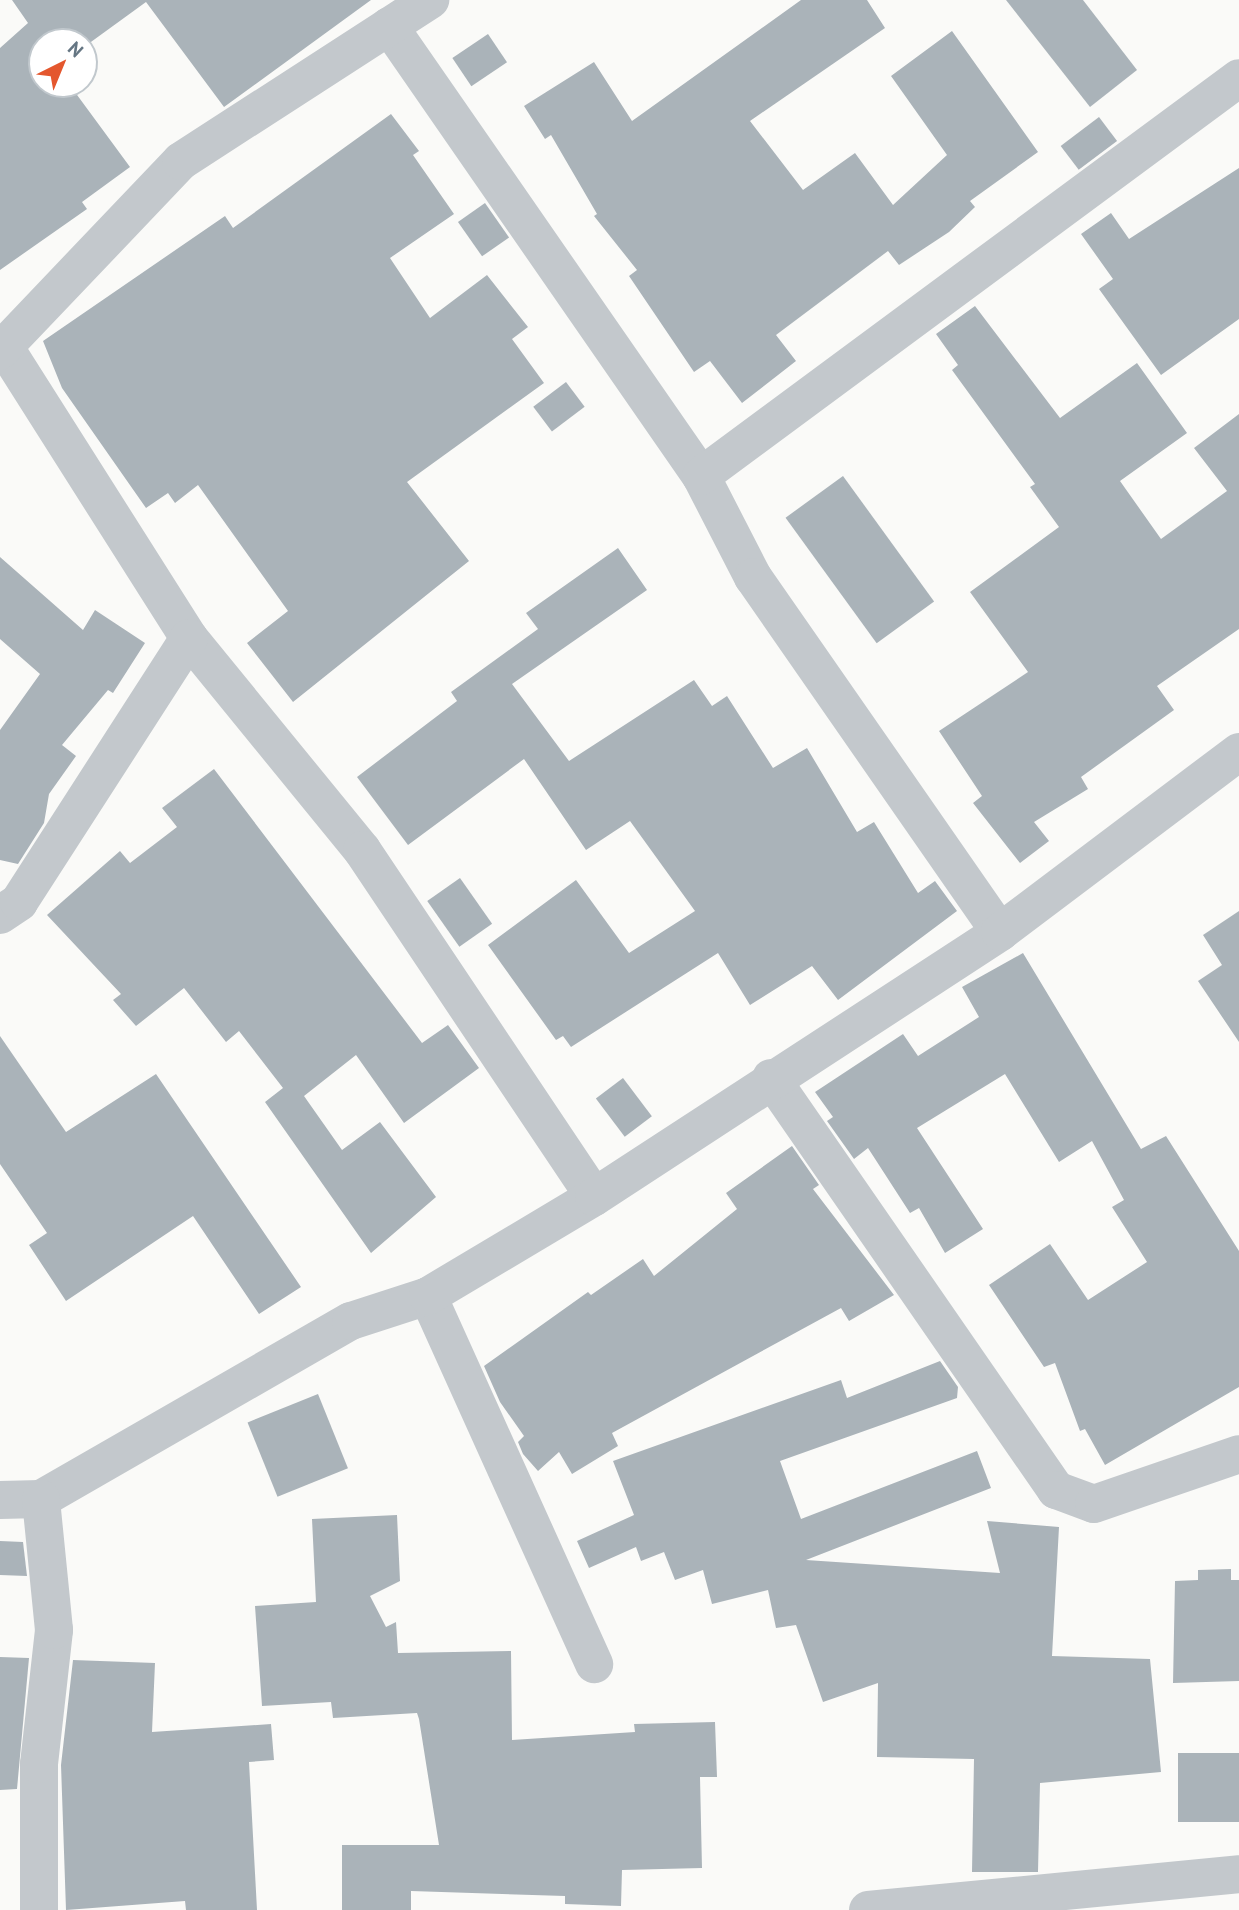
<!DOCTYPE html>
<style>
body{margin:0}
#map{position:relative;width:1239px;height:1910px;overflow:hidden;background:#fafaf8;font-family:"PT Sans",sans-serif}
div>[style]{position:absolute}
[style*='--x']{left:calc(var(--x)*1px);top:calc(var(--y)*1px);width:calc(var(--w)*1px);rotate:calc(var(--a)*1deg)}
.building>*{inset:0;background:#aab3b9;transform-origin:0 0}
.street>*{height:38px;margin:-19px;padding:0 19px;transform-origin:19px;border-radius:19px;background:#c3c8cc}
span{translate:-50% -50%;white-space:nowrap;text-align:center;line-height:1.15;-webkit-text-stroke:7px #fff;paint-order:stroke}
.north{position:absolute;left:28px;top:28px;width:70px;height:70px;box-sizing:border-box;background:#fff;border:2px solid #c1c8cd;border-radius:50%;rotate:43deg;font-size:19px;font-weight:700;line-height:28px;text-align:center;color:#657683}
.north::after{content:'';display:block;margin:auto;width:24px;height:32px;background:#e4572e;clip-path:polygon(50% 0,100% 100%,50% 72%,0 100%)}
</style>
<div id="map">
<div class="building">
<i style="clip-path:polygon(12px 0,371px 0,224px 107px,146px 2px,84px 47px,84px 42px,42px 42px,42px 84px,69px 84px,130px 167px,82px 202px,87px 209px,0 270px,0 48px,28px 23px)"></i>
<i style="clip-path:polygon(801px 0,867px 0,885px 28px,750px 121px,803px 190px,855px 153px,893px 205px,947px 155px,891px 76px,952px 31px,1038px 152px,970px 201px,975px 207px,949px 232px,899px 265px,888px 251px,776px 335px,796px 361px,742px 403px,710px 361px,694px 372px,629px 276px,637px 270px,594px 216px,597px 214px,551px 135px,545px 139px,524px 106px,594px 62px,632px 121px)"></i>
<i style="clip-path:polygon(1006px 0,1083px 0,1137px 70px,1090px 107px)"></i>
<i style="left:488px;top:34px;width:34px;height:43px;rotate:56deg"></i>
<i style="clip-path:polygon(391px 114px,419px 151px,413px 155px,454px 214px,390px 258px,430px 318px,487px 275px,528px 327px,512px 339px,544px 383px,407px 482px,469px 561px,293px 702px,247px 643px,288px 611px,198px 485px,175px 503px,168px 493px,146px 508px,62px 388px,43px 341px,225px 216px,233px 228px)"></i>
<i style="left:1099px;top:117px;width:30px;height:48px;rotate:53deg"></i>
<i style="clip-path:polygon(1239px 168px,1239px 319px,1161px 375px,1099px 289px,1113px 279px,1081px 234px,1111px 213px,1129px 239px)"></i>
<i style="left:485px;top:203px;width:42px;height:33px;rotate:55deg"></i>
<i style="clip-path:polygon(975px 306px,1060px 418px,1137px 363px,1187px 433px,1120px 481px,1161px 539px,1227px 491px,1194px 448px,1239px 414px,1239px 629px,1157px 686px,1174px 710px,1081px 777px,1088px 789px,1034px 822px,1049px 841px,1020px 863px,973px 803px,982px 796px,939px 731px,1028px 672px,970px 592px,1059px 527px,1030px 487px,1035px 484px,952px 370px,958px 365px,936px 334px)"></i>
<i style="left:566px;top:382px;width:31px;height:41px;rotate:53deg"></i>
<i style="left:843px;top:476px;width:155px;height:71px;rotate:54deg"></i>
<i style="clip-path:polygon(618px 548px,647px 590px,512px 684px,569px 761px,694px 680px,712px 706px,727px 696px,773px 768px,807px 748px,857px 832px,874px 822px,918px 893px,935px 881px,957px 911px,838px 1000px,812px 966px,750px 1005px,718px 953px,571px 1047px,563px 1036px,556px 1040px,488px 945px,576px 880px,629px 953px,695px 911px,630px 821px,586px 850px,524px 759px,408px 845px,357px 777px,457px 701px,451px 692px,538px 629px,526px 613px)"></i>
<i style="clip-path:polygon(0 557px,83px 630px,95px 610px,145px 643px,113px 693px,108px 690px,62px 745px,76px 756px,49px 794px,44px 823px,18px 864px,0 860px,0 730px,40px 674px,0 639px)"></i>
<i style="clip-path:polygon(214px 769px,422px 1043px,448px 1025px,479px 1068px,404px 1123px,356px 1055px,304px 1096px,342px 1150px,380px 1122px,436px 1197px,371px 1253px,265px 1102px,283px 1088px,239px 1031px,226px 1042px,184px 988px,136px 1026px,113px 1000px,121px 994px,47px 915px,120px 851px,130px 863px,177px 827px,162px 808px)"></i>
<i style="left:460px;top:878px;width:56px;height:40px;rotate:55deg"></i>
<i style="clip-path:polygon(1239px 911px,1239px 1042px,1198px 981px,1222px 965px,1203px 935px)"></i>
<i style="clip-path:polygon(1023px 953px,1141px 1149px,1166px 1136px,1239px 1251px,1239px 1387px,1105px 1465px,1085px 1429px,1080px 1431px,1055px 1363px,1044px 1367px,989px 1285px,1050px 1244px,1088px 1300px,1147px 1262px,1112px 1207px,1124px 1200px,1092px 1141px,1059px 1162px,1005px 1074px,917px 1128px,983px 1229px,945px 1253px,919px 1208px,910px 1213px,868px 1148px,854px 1159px,827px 1121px,833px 1117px,815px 1092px,903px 1034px,918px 1056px,979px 1017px,962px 987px)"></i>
<i style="clip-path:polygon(0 1036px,66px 1132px,156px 1074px,301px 1287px,259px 1314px,193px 1216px,66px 1301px,29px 1245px,47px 1233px,0 1164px)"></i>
<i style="left:623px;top:1078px;width:48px;height:34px;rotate:53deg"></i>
<i style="clip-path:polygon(792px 1146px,819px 1185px,813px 1189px,894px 1295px,849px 1321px,841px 1308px,612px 1433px,618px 1446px,572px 1474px,559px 1452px,538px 1471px,523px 1454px,518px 1442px,524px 1436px,500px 1402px,484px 1366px,588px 1292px,591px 1295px,643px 1259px,654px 1276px,737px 1209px,726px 1193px)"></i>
<i style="clip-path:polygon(940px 1361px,958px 1387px,957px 1398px,780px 1461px,801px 1519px,977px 1451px,991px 1488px,806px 1560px,1000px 1573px,987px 1521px,1059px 1527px,1052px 1656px,1150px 1659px,1161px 1772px,1040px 1783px,1038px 1872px,972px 1872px,974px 1759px,877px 1757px,878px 1683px,823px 1702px,796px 1625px,776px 1628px,768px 1590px,712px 1604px,703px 1570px,675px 1580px,664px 1552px,641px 1561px,636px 1547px,589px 1568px,577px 1541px,634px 1515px,613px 1461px,841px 1380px,847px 1398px)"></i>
<i style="left:318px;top:1394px;width:80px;height:76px;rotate:68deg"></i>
<i style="clip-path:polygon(397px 1515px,400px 1581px,370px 1596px,386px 1627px,396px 1622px,398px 1653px,511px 1651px,512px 1740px,635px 1732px,634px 1724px,715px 1722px,717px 1777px,700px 1777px,702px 1868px,622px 1870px,621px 1906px,565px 1904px,565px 1896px,411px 1891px,411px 1910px,342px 1910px,342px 1845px,439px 1845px,419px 1719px,417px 1713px,333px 1718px,331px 1702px,262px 1706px,255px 1606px,316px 1602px,312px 1519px)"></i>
<i style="clip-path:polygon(0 1541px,23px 1542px,27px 1576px,0 1575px)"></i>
<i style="clip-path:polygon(1231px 1569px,1231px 1580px,1239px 1580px,1239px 1681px,1173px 1683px,1175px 1581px,1198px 1580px,1198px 1570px)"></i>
<i style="clip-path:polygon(0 1657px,29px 1658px,17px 1789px,0 1790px)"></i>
<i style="clip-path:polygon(73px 1660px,155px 1663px,152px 1732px,271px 1724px,274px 1760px,249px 1762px,257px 1910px,186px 1910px,185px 1901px,66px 1910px,61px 1765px)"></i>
<i style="left:1178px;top:1753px;width:61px;height:69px"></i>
</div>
<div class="street">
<i style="--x:389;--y:26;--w:548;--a:55.27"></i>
<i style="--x:701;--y:476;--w:114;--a:62.8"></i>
<i style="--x:753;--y:577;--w:432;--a:55.2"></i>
<i style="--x:5;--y:348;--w:343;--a:57.6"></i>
<i style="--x:189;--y:638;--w:274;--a:50.8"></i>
<i style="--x:362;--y:850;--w:417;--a:56.2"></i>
<i style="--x:0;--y:351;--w:262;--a:-46.4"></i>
<i style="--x:181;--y:161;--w:297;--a:-32.9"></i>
<i style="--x:701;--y:476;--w:669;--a:-36.49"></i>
<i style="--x:0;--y:915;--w:23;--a:-34"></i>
<i style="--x:19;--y:902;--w:314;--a:-57.2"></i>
<i style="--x:771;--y:1078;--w:501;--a:55.33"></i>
<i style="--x:1056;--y:1490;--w:40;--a:20.2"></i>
<i style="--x:1094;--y:1504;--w:153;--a:-19"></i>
<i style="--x:428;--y:1296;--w:404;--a:65.7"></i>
<i style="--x:0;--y:1500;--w:41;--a:-1.4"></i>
<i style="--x:41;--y:1499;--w:357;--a:-29.9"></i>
<i style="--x:351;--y:1321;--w:81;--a:-18"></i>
<i style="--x:428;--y:1296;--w:193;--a:-30.8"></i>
<i style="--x:594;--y:1197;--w:485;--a:-33.1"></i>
<i style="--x:1000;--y:932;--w:299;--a:-37"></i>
<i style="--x:39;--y:1910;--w:146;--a:-90"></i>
<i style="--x:39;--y:1764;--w:135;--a:-83.6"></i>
<i style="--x:54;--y:1630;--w:132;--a:-95.7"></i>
<i style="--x:868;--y:1910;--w:373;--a:-5.5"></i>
</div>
<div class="north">N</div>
</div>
